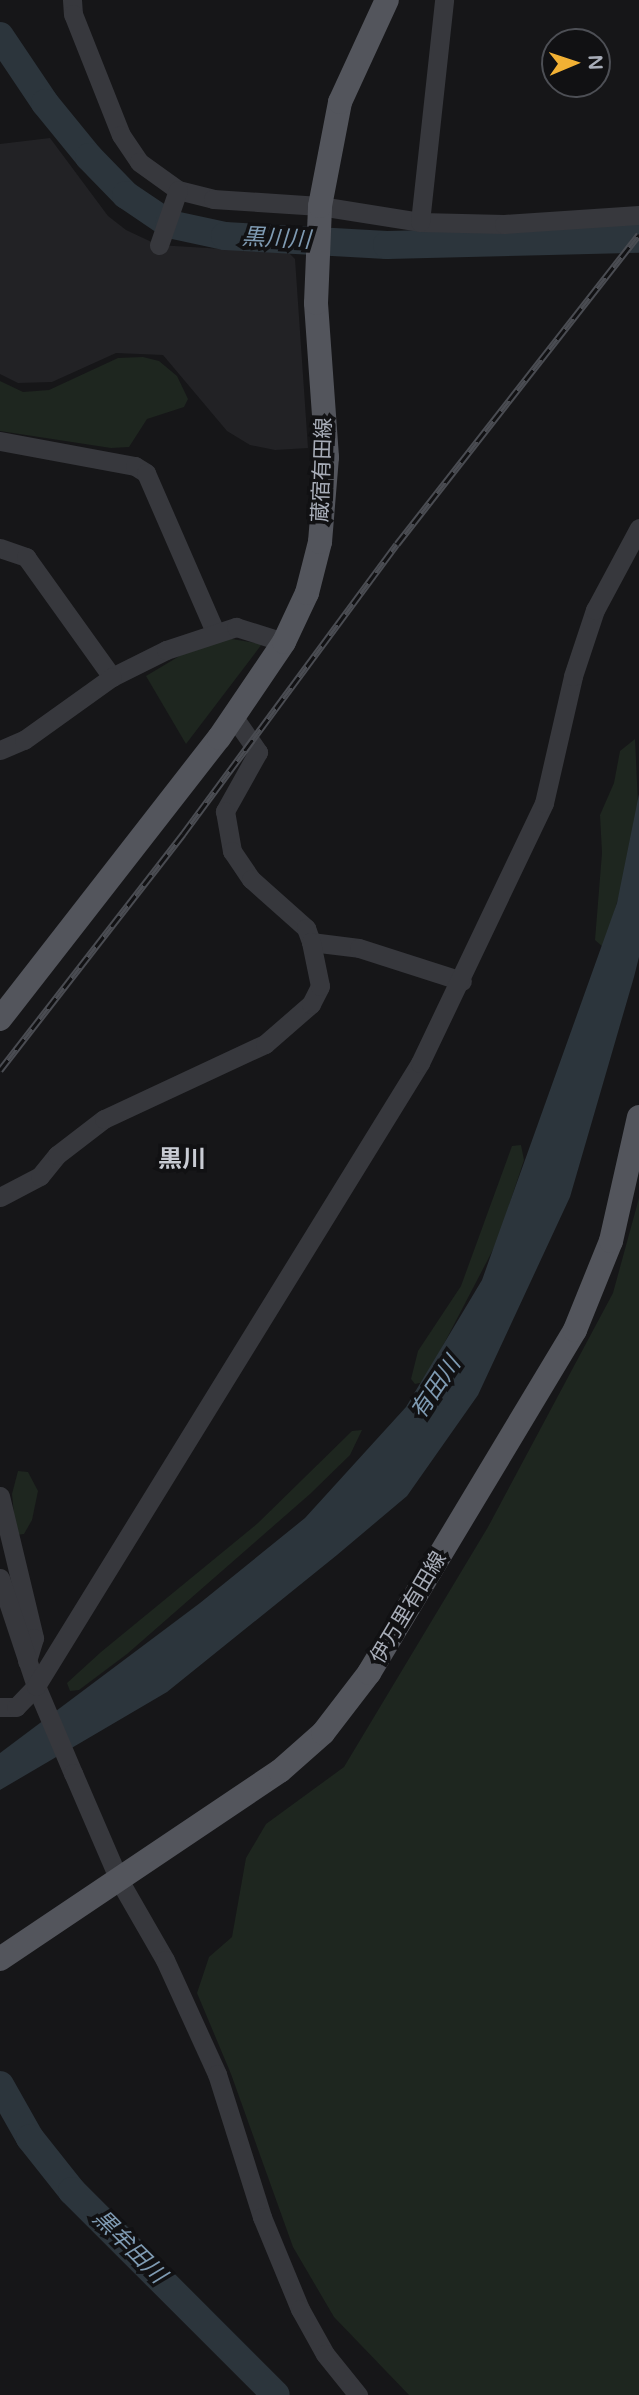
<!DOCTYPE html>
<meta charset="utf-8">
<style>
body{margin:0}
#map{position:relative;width:639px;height:2395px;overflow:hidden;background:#161618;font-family:"Varela Round","Noto Sans JP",sans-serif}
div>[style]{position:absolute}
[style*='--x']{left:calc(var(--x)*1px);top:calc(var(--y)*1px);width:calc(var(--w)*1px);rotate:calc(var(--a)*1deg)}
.built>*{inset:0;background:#222225}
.green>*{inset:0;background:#1e261f}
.water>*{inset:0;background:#2c353c}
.river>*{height:28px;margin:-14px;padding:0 14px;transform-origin:14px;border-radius:14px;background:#2c353c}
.minor>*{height:19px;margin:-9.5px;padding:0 9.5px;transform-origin:9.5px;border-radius:9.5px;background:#37383d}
.major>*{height:24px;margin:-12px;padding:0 12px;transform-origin:12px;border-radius:12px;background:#53555c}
.rail>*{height:7px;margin-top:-3.5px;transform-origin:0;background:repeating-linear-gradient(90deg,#111113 0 13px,#4a4c52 0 26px);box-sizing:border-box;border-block:2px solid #4a4c52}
span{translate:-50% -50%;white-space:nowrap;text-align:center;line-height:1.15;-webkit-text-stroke:7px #111113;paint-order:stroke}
.street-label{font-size:21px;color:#a8adb8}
.water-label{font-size:23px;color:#7f9bb3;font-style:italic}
.quarter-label{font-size:24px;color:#c9ccd4;font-weight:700}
.north{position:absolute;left:541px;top:28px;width:70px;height:70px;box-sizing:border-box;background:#111113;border:2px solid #4d4f55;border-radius:50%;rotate:88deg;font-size:19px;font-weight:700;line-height:28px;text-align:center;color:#a8adb8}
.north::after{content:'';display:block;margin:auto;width:24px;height:32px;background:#f2b134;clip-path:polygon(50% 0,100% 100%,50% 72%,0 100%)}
</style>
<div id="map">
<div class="built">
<i style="clip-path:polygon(50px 138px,108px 216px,126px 230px,158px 245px,289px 253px,295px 259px,308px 448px,275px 450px,250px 445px,227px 431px,163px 355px,116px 353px,52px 382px,18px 383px,0 374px,0 144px)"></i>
</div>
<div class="green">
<i style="clip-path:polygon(143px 357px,159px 361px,177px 376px,188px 399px,184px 407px,147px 419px,129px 447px,111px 448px,0 431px,0 381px,23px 392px,49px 390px,118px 358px)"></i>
<i style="clip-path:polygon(226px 638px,262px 644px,186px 744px,146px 676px,193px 648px)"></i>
<i style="clip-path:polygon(635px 739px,639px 825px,604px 948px,595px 940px,602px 853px,600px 815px,614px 783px,620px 751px)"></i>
<i style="clip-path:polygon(521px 1145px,524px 1160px,497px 1242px,424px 1382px,415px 1384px,411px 1379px,418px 1351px,461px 1286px,512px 1146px)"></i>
<i style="clip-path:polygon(639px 1198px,639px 2395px,409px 2395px,334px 2317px,293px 2247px,231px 2074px,197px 1993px,209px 1957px,232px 1937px,246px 1858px,266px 1824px,344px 1767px,488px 1527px,613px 1293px)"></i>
<i style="clip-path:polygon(362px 1430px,350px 1455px,310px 1494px,127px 1654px,79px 1690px,70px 1691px,67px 1683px,101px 1652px,258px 1523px,352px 1431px)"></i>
<i style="clip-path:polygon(18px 1471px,28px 1472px,38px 1491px,32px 1520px,24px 1534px,16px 1535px,12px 1494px)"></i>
</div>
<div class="water">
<i style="clip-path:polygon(639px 794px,639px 957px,634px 977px,570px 1197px,478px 1395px,407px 1496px,337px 1555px,167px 1692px,0 1790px,0 1753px,200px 1603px,305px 1518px,406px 1407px,482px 1280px,617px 903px)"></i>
</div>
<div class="river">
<i style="--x:0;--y:36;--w:81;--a:56.1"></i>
<i style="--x:45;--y:103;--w:70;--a:50.8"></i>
<i style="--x:89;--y:157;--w:53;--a:45.8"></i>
<i style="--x:126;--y:195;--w:52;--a:34"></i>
<i style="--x:169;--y:224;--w:57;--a:12.1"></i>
<i style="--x:225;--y:236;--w:162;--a:3.2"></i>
<i style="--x:387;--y:245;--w:252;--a:-1.4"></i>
<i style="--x:0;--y:2085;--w:61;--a:60.5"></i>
<i style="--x:30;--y:2138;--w:68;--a:51.6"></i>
<i style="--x:72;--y:2191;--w:288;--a:45"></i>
</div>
<div class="minor">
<i style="--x:72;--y:0;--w:14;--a:86"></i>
<i style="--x:73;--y:14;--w:130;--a:68.4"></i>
<i style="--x:121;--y:135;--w:32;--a:56"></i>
<i style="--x:139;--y:162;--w:48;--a:35.7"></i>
<i style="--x:178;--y:190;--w:36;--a:14"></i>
<i style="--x:213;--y:199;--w:107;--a:3.7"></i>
<i style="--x:320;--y:206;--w:101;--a:9.1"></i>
<i style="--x:420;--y:222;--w:84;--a:1.4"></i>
<i style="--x:504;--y:224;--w:135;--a:-3.8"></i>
<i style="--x:420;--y:222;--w:223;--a:-83.8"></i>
<i style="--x:159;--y:245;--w:58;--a:-70.9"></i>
<i style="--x:0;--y:441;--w:137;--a:10.5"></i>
<i style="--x:135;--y:466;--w:13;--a:32"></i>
<i style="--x:146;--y:473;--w:173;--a:66.5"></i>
<i style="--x:0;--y:548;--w:28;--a:19"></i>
<i style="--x:26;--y:557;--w:148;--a:54.4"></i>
<i style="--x:112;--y:677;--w:60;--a:-26.6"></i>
<i style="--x:166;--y:650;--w:74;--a:-18.2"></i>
<i style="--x:236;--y:627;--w:50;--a:17.4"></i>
<i style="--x:233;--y:716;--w:44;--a:55.2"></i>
<i style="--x:258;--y:752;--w:68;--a:119.2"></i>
<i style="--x:225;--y:811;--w:41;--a:80.1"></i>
<i style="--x:232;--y:851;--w:34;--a:56"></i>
<i style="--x:251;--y:879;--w:74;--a:41.7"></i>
<i style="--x:306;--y:928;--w:15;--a:70"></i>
<i style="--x:311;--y:942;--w:48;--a:7.1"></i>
<i style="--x:359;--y:948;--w:108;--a:17.8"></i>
<i style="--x:0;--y:750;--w:26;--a:-23"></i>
<i style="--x:24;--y:740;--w:108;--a:-35.6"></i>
<i style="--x:0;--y:1197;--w:45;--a:-27.7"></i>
<i style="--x:40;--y:1176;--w:27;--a:-51"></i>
<i style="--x:57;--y:1155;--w:59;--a:-37.5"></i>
<i style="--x:104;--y:1119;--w:178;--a:-25"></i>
<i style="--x:265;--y:1044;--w:61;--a:-41"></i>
<i style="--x:311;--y:1004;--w:20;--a:-63"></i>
<i style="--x:320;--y:986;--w:45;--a:-101.6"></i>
<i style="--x:0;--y:1496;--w:146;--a:76.5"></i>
<i style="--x:34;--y:1638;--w:24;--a:107"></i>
<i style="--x:0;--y:1578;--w:114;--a:71.6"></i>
<i style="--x:36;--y:1686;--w:95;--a:67"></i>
<i style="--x:73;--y:1773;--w:116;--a:66.7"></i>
<i style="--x:119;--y:1880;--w:92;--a:60.1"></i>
<i style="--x:165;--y:1960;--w:125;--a:65.5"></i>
<i style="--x:217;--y:2074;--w:150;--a:72.5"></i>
<i style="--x:262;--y:2217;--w:100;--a:67.6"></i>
<i style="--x:300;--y:2309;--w:51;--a:60.9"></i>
<i style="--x:325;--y:2354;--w:53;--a:51.2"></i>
<i style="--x:0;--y:1707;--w:16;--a:0"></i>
<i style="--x:16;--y:1707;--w:29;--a:-46"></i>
<i style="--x:36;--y:1686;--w:732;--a:-58.35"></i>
<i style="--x:420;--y:1063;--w:288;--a:-64.5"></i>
<i style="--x:544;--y:803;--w:130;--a:-77.1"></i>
<i style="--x:573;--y:676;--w:70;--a:-71.6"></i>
<i style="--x:595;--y:610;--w:93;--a:-61.8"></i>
</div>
<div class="major">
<i style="--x:0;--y:1019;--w:356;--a:-52.1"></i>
<i style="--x:219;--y:738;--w:116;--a:-55.9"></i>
<i style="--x:284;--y:642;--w:54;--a:-64.9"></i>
<i style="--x:307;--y:593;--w:53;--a:-75.7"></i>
<i style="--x:320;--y:542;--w:85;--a:-85.3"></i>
<i style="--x:327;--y:457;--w:154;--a:-94.1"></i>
<i style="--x:316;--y:303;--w:97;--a:-87.6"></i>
<i style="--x:320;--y:206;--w:106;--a:-79.1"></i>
<i style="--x:340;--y:102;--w:112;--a:-65.3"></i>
<i style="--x:0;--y:1959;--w:337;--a:-33.9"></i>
<i style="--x:280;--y:1771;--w:57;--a:-41.5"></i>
<i style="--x:323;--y:1733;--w:76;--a:-52.5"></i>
<i style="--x:369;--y:1673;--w:400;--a:-59"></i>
<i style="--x:575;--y:1330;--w:96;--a:-68"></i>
<i style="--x:611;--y:1241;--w:127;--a:-77.3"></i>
</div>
<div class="rail">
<i style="--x:0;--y:1070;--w:299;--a:-52.2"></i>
<i style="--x:183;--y:834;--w:360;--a:-53.6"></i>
<i style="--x:397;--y:544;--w:393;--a:-52"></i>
</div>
<div class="street-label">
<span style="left:323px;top:470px;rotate:-88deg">蔵宿有田線</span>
<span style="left:409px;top:1608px;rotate:-59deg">伊万里有田線</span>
</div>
<div class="water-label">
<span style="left:276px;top:239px;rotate:3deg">黒川川</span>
<span style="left:436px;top:1388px;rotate:-56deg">有田川</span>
<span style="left:129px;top:2247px;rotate:45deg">黒牟田川</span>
</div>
<div class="quarter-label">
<span style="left:182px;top:1160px">黒川</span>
</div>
<div class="north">N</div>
</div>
